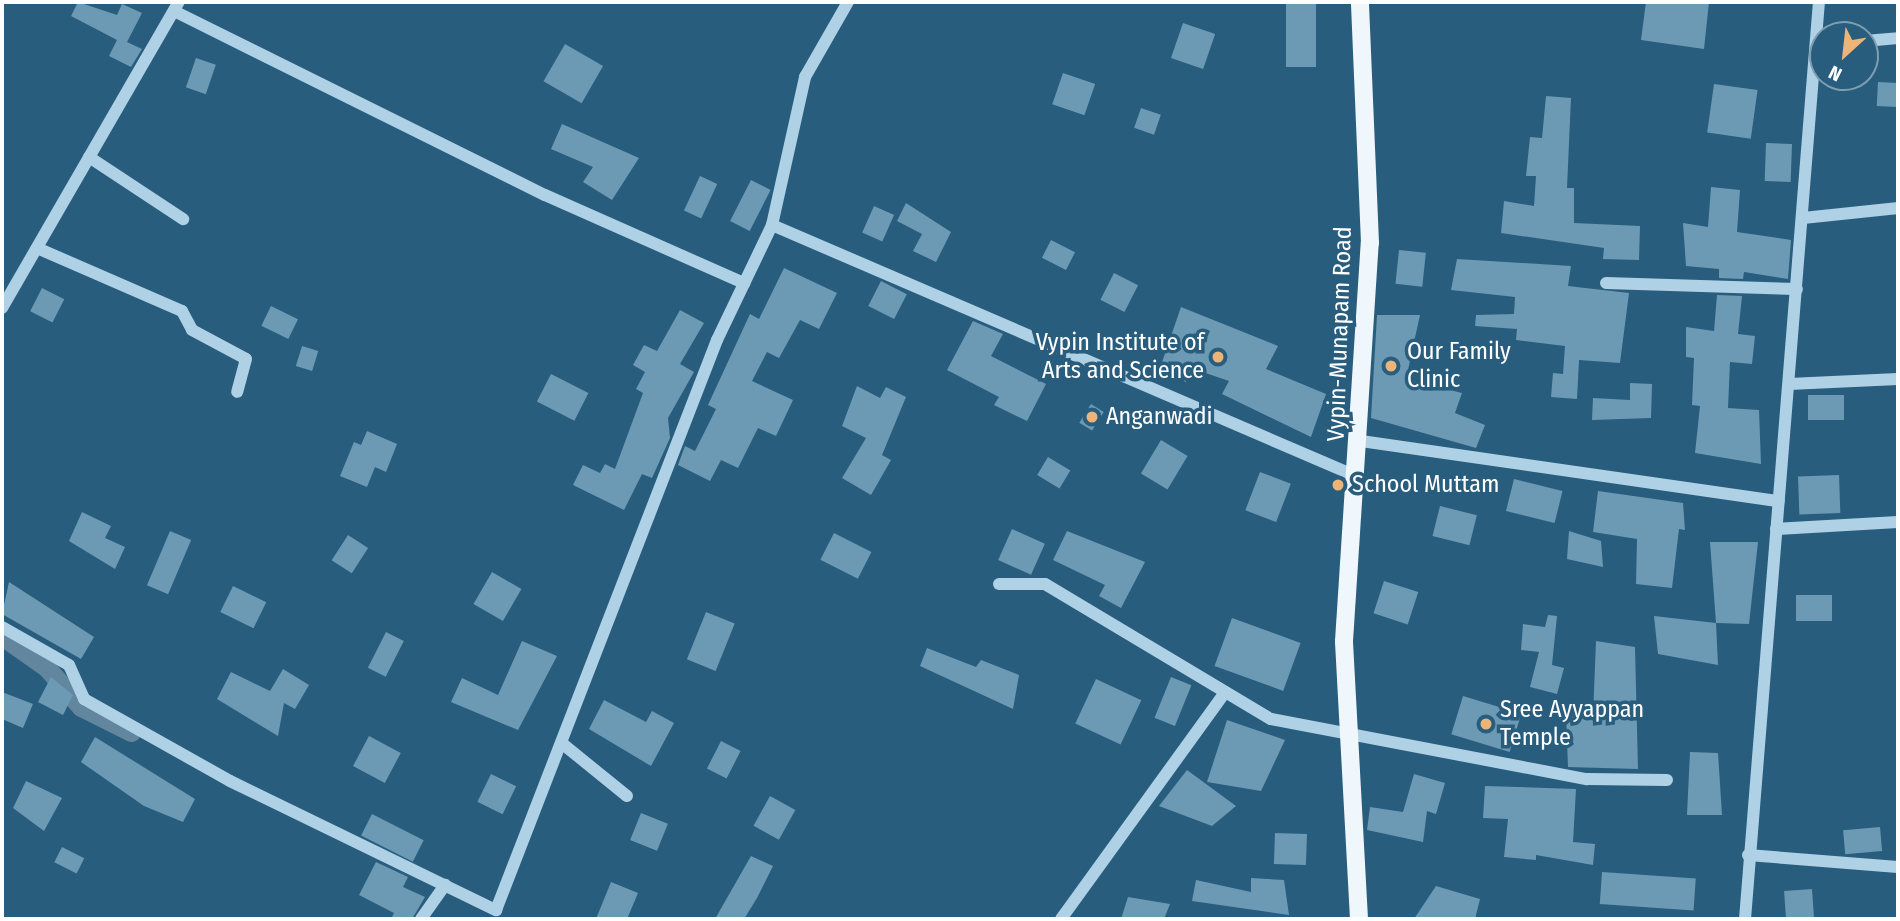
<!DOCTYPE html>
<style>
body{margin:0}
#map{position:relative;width:1900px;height:921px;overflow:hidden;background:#285d7e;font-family:"Fira Sans Condensed",sans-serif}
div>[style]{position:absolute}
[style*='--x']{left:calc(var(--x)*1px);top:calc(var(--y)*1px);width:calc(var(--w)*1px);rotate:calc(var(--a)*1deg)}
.canal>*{height:19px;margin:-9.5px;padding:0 9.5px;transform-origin:9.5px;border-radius:9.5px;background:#61869d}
.building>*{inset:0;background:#6c9ab4;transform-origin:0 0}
.minor>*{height:12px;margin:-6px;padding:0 6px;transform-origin:6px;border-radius:6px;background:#afd1e5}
.major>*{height:18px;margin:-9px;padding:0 9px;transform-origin:9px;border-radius:9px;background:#eff7fd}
.dots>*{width:19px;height:19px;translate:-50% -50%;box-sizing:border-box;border:4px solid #285d7e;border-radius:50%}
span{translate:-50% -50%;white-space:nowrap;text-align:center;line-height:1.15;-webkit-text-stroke:7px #285d7e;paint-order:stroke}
.street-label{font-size:24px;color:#fff}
.poi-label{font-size:24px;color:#fff}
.right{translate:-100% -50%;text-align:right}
.left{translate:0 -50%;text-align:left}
.frame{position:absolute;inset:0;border:4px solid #fff;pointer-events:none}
.north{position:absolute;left:1809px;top:21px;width:70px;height:70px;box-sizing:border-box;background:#285d7e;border:2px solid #7e9eb2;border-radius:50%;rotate:207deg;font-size:19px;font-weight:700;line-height:28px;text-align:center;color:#fff}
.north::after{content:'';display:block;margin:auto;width:24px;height:32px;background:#ecb476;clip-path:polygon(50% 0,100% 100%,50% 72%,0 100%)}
</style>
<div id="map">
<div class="canal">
<i style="--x:2;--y:636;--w:55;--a:35.4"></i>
<i style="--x:47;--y:668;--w:52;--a:48.9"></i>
<i style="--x:81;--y:707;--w:56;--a:26.6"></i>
</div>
<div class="building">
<i style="clip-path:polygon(78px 2px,117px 15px,122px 4px,142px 13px,127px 42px,142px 49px,131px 67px,109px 56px,117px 40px,71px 16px)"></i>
<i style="left:1286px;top:2px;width:30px;height:65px"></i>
<i style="clip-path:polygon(1646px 2px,1709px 2px,1704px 49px,1641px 40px)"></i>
<i style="left:1183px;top:23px;width:34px;height:37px;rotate:19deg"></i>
<i style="left:565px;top:44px;width:44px;height:43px;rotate:30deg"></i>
<i style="left:196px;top:58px;width:21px;height:31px;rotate:19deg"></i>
<i style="left:1063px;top:73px;width:34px;height:33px;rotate:19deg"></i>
<i style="left:1878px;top:82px;width:20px;height:24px;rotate:3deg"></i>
<i style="left:1714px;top:84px;width:44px;height:49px;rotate:8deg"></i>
<i style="clip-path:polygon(1546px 96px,1571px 98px,1567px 188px,1574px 188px,1574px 223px,1640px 226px,1639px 260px,1603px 259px,1604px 248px,1501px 233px,1504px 201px,1534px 206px,1536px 176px,1526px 176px,1530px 137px,1542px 138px)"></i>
<i style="left:1141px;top:108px;width:21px;height:21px;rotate:19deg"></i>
<i style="clip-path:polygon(562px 124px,639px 158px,612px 200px,583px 182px,593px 167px,551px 149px)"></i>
<i style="left:1766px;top:143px;width:26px;height:38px;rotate:2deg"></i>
<i style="left:700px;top:176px;width:19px;height:38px;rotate:25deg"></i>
<i style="left:751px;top:180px;width:22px;height:46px;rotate:27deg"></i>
<i style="clip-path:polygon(1711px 187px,1740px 190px,1737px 232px,1791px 240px,1788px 279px,1744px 272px,1743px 279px,1719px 278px,1719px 269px,1686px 266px,1683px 223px,1708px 227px)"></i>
<i style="clip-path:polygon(906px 203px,951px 232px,936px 262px,913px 251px,922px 234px,897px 221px)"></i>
<i style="left:874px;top:206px;width:22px;height:29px;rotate:24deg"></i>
<i style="left:1051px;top:240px;width:27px;height:20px;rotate:27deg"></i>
<i style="left:1399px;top:250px;width:27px;height:34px;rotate:6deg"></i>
<i style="clip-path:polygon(1457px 259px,1571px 266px,1568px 286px,1629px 293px,1620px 363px,1579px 360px,1577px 399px,1551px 397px,1553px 373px,1563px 374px,1565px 346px,1516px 340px,1517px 329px,1475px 326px,1476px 315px,1514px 314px,1515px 297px,1451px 290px)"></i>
<i style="clip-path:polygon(784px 268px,837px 293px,819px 329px,800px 320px,779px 358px,767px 352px,752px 381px,793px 400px,776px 436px,758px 428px,738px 468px,721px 460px,710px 481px,678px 465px,685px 446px,695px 451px,716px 409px,708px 405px,750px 314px,759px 319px)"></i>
<i style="left:1114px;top:273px;width:27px;height:30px;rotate:27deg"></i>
<i style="left:881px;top:281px;width:29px;height:28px;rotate:27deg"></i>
<i style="left:42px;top:288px;width:25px;height:26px;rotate:27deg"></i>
<i style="clip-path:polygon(1717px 295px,1742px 296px,1738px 334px,1755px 336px,1752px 364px,1730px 362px,1728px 408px,1759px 410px,1761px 464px,1695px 453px,1700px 406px,1692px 405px,1694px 358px,1686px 357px,1686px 327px,1714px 331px)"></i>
<i style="left:271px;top:306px;width:30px;height:22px;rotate:26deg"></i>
<i style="clip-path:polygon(1181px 307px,1278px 346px,1266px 369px,1326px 394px,1311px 437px,1222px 394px,1229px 381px,1191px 368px,1186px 382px,1159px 371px)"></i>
<i style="clip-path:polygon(680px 310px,704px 323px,680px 364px,694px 372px,668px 418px,670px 438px,652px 478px,642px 474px,624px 510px,573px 485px,583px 465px,600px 473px,605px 464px,615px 469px,643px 393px,636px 389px,645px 372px,633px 365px,644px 345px,657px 351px)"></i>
<i style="clip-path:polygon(1377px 315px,1420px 315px,1406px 379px,1462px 393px,1455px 413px,1485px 425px,1476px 448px,1371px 418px)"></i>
<i style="clip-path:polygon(973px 321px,1003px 334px,991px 356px,1046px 384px,1027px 421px,994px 405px,999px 397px,947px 370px)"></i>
<i style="left:302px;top:346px;width:17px;height:21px;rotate:17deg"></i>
<i style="left:551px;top:374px;width:42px;height:31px;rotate:27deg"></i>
<i style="clip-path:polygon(1630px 383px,1652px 384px,1651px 418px,1592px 420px,1593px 398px,1630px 400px)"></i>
<i style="clip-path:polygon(857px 386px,880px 398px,886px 387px,906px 397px,882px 455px,891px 460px,871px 495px,842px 478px,866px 438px,842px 426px)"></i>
<i style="left:1808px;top:395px;width:36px;height:25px"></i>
<i style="left:1091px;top:404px;width:15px;height:22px;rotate:32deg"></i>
<i style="clip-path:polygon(367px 431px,397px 444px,386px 472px,375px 467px,367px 487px,340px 476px,354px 442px,361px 445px)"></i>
<i style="left:1161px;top:440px;width:31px;height:39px;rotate:31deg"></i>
<i style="left:1048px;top:457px;width:26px;height:21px;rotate:31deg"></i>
<i style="left:1260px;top:472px;width:33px;height:41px;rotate:21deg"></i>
<i style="left:1839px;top:475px;width:38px;height:41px;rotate:88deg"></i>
<i style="left:1514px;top:479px;width:50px;height:33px;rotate:14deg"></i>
<i style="clip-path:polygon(1598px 491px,1683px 503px,1685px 530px,1679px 529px,1672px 588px,1636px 584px,1637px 539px,1593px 532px)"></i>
<i style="left:1440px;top:506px;width:38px;height:31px;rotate:14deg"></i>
<i style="clip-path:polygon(82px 512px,111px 526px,105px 538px,125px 547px,115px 569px,69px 541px)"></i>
<i style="left:1012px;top:529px;width:36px;height:34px;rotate:24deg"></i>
<i style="left:170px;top:531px;width:23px;height:59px;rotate:23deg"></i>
<i style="clip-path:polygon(1067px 531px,1145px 562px,1121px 608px,1099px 596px,1105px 585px,1053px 560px)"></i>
<i style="clip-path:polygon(1569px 531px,1601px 541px,1603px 567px,1567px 559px)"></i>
<i style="left:834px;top:533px;width:42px;height:30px;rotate:27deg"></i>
<i style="left:348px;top:535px;width:24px;height:30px;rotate:33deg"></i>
<i style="clip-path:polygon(1710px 542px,1758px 542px,1749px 624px,1716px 623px)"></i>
<i style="left:492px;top:572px;width:34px;height:37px;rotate:30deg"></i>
<i style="left:1384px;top:581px;width:36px;height:34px;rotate:18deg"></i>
<i style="clip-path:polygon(9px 582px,94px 637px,81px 659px,2px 614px)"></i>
<i style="left:233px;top:586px;width:37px;height:29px;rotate:26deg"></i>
<i style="left:1832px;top:595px;width:26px;height:36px;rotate:90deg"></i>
<i style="left:706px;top:612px;width:31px;height:51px;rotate:22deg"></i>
<i style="clip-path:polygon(1548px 615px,1557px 616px,1552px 665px,1564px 668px,1557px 694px,1530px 687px,1539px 652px,1521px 650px,1523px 624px,1545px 627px)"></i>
<i style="clip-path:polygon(1654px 616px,1716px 623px,1718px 665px,1658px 654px)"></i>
<i style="left:1232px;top:618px;width:73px;height:51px;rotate:20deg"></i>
<i style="left:386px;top:632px;width:20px;height:40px;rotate:27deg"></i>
<i style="clip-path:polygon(522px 641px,557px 656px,518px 730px,451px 702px,462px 678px,498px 695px)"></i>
<i style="clip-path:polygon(1596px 641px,1635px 647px,1638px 769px,1568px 767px,1566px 714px,1593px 716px)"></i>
<i style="clip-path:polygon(927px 648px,976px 667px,981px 660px,1019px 675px,1013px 709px,920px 666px)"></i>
<i style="clip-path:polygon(283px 669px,309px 685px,295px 709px,284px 703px,278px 736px,217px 699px,231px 672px,270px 691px)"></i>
<i style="clip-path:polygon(51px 677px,73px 695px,63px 715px,38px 702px)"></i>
<i style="left:1171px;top:677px;width:22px;height:44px;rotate:22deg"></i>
<i style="left:1096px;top:679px;width:50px;height:49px;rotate:25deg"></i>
<i style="clip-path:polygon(2px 692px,33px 704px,23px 728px,2px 719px)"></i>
<i style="left:1463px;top:696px;width:61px;height:40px;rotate:17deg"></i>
<i style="clip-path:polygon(604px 700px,646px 722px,652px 711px,674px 723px,651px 766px,589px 729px)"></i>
<i style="clip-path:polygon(1227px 720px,1285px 740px,1261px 791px,1207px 782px)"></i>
<i style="left:369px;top:736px;width:36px;height:34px;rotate:28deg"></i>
<i style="clip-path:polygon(95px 737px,195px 799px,183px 822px,144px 806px,81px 762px)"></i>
<i style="left:721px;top:741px;width:22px;height:31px;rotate:27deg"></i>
<i style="clip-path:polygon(1690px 752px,1718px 753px,1722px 815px,1687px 815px)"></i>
<i style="clip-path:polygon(1187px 770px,1236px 806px,1212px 826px,1159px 806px)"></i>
<i style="left:491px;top:774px;width:28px;height:31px;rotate:26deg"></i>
<i style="clip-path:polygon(1414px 774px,1445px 783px,1436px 814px,1427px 811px,1423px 842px,1367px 830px,1370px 807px,1403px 812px)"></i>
<i style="clip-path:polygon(26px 781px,62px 798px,44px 831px,13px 808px)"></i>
<i style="clip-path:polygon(1485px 786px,1576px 789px,1573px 842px,1595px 844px,1593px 865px,1536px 855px,1536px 860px,1504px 857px,1508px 819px,1483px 818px)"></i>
<i style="left:770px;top:796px;width:29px;height:34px;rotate:29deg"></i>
<i style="left:641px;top:813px;width:29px;height:29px;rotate:22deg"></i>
<i style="left:372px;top:814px;width:58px;height:24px;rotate:27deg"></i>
<i style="left:1880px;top:827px;width:24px;height:37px;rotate:85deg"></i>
<i style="left:1275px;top:833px;width:32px;height:31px;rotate:2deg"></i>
<i style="left:62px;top:847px;width:25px;height:17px;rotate:27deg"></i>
<i style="clip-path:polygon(751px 856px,773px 866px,757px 898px,744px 919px,715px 919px)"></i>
<i style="clip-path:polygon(376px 862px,408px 877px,403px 887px,425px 897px,412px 919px,391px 919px,394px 913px,359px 895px)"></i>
<i style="left:1602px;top:872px;width:94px;height:32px;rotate:4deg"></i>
<i style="clip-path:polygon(1251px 878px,1284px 880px,1289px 915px,1192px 901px,1196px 880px,1251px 892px)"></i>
<i style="clip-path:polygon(611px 882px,638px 893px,627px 919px,596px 919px)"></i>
<i style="clip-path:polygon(1436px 886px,1480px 899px,1475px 919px,1414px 919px)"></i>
<i style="left:1812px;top:889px;width:30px;height:28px;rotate:86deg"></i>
<i style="clip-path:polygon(1128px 897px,1170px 904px,1164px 919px,1121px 919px)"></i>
</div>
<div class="minor">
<i style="--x:174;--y:11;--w:414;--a:26.4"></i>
<i style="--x:545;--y:195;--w:218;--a:23.9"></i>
<i style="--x:1865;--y:41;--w:33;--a:-5"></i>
<i style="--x:89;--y:157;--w:113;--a:33.4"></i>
<i style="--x:1803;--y:218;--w:96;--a:-6"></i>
<i style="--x:772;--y:225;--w:638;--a:23.27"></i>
<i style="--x:37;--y:248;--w:158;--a:23.5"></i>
<i style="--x:182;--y:311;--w:21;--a:62"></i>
<i style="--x:192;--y:330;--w:61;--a:28.2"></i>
<i style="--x:246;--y:359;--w:34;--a:105"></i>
<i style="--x:1606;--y:283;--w:191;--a:1.8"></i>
<i style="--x:2;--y:308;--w:354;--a:-60"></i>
<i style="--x:1789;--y:384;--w:109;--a:-2.6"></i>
<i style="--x:1361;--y:441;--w:422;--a:8.2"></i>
<i style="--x:1776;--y:529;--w:122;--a:-3.3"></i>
<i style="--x:999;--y:584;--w:46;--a:0"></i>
<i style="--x:1045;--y:584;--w:263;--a:30.9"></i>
<i style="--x:1271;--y:719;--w:322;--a:10.8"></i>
<i style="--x:1587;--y:779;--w:80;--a:0.7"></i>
<i style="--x:2;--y:627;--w:77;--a:29.6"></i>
<i style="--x:69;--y:665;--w:37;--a:66"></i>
<i style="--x:84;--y:699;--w:167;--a:29.3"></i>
<i style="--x:230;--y:781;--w:296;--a:25.9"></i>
<i style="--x:496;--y:910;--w:611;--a:-68.81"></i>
<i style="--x:717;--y:340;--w:127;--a:-64.4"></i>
<i style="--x:772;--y:225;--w:152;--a:-77.4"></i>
<i style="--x:805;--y:77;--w:86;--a:-60.2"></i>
<i style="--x:564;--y:745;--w:81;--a:39"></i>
<i style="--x:1748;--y:855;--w:150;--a:4.6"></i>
<i style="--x:421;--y:919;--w:42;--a:-54.8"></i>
<i style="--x:1061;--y:919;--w:278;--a:-54.1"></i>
<i style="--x:1745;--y:919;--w:920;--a:-85.39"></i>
</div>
<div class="major">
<i style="--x:1359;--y:919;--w:278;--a:-93.1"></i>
<i style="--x:1344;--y:641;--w:399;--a:-86.3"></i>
<i style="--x:1370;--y:243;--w:241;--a:-92.4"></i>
</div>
<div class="dots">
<i style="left:1218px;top:357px;background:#ecb476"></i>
<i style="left:1391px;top:366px;background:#ecb476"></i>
<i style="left:1092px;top:417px;background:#ecb476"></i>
<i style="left:1338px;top:485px;background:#ecb476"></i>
<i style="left:1486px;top:724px;background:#ecb476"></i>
</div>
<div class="street-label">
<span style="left:1340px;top:334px;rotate:-88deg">Vypin-Munapam Road</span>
</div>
<div class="poi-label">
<span class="right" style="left:1204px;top:357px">Vypin Institute of<br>Arts and Science</span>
<span class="left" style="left:1407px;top:366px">Our Family<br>Clinic</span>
<span class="left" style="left:1106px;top:417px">Anganwadi</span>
<span class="left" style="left:1352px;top:485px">School Muttam</span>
<span class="left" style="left:1500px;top:724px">Sree Ayyappan<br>Temple</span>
</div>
<div class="frame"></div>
<div class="north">N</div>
</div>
